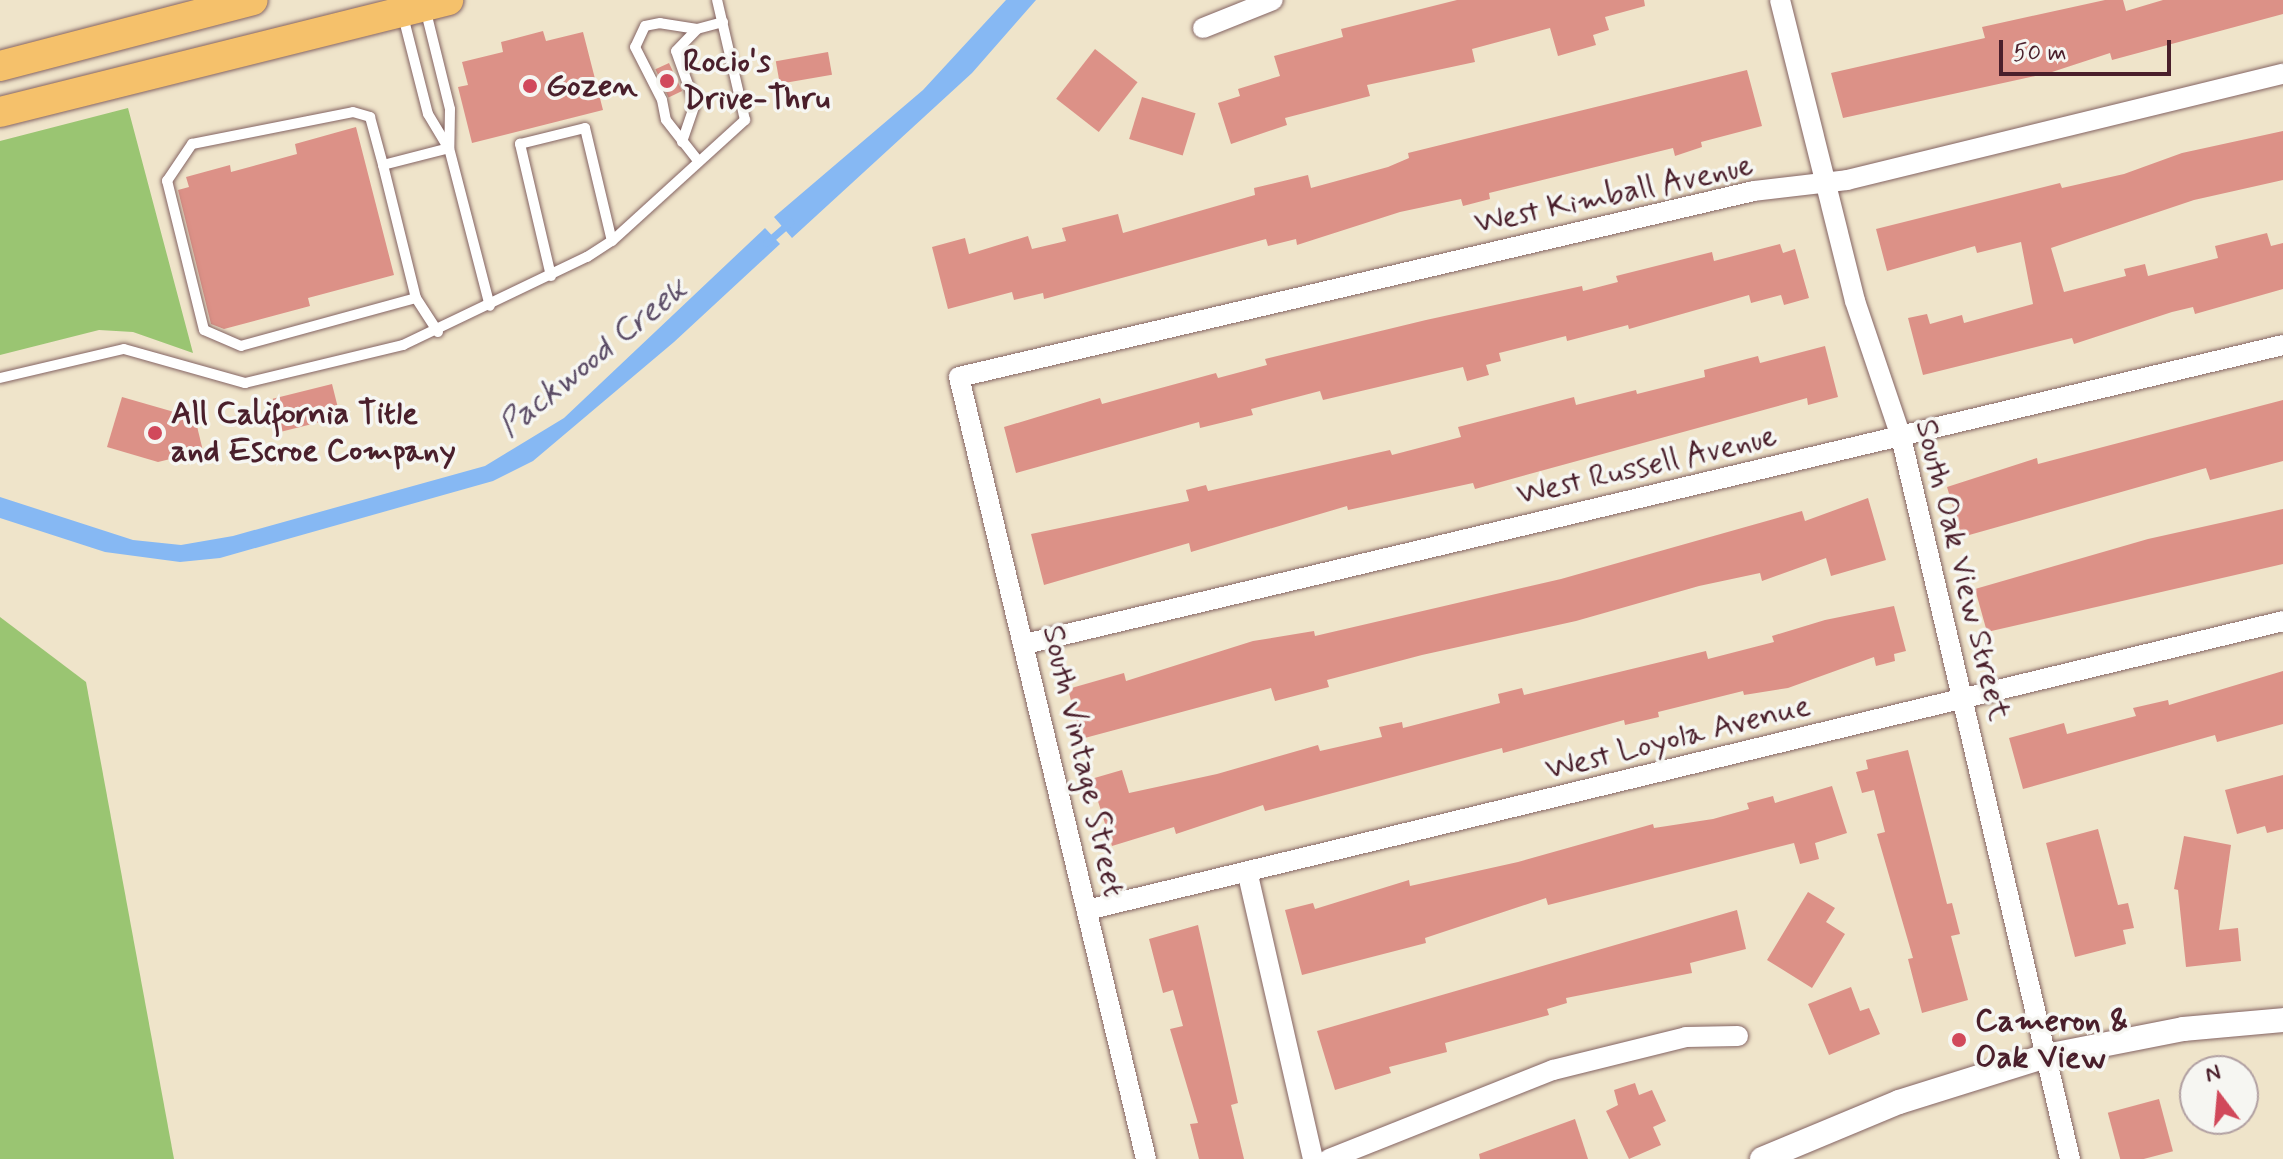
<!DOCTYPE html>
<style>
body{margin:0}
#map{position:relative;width:2283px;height:1159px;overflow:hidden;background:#efe4ca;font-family:Mynerve,sans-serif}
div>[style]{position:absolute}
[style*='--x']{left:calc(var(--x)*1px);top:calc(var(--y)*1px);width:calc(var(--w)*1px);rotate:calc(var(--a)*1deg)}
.green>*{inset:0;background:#9ac572}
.water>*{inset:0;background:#86b8f3}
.stream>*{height:7px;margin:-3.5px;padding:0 3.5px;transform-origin:3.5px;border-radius:3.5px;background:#86b8f3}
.building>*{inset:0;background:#dc9187;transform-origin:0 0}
.roads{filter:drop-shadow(0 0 2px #846463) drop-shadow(0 0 2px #846463)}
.service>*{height:10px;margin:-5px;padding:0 5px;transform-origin:5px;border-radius:5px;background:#fff}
.minor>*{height:20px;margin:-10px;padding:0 10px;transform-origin:10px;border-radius:10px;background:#fff}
.tertiary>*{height:24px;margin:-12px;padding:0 12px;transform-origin:12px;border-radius:12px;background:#fff}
.primary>*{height:30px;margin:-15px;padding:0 15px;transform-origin:15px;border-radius:15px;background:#f5c16b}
.dots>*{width:22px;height:22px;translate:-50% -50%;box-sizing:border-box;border:4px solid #f6f6f2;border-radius:50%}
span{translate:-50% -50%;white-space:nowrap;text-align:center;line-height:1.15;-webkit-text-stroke:7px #f6f6f2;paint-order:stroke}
.poi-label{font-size:32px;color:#4a1f2b;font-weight:700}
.left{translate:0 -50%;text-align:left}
.street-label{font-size:32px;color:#4a1f2b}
.water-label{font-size:34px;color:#5c4d67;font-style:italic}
.north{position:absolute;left:2179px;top:1055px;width:80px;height:80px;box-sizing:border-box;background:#f6f6f2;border:2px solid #b1a0a2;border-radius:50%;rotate:344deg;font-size:22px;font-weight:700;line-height:32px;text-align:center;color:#4a1f2b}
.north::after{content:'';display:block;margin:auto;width:28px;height:36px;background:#d1495b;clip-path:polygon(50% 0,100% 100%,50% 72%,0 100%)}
.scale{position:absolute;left:1999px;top:40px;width:172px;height:36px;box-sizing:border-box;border:4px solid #4a1f2b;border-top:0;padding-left:10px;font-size:24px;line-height:28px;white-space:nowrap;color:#4a1f2b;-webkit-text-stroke:6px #f6f6f2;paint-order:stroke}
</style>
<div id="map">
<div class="green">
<i style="clip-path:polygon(128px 108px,193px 353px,133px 332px,99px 330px,0 355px,0 141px)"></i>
<i style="clip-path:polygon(0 617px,86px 682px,174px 1159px,0 1159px)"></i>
</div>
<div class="water">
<i style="clip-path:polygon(1006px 0,1036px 0,972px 73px,792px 238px,774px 217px,923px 90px)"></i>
<i style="clip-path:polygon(765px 228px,780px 244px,674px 342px,533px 461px,493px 481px,220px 558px,180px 562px,105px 552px,0 518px,0 497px,133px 540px,181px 545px,233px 536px,485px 466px,564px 418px)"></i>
</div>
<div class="stream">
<i style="--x:766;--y:243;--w:32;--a:-41"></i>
</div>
<div class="building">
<i style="clip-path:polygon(1457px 0,1644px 0,1645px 6px,1605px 17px,1609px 30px,1593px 35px,1596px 45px,1558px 56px,1550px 28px,1472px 49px,1475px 62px,1367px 85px,1370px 96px,1285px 118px,1287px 125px,1231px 144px,1218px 103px,1240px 96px,1238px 89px,1280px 76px,1274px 56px,1343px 37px,1341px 29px)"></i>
<i style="clip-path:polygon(2105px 0,2123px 0,2126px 11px,2163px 0,2283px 0,2283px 14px,2112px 60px,2110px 53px,2049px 73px,1843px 118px,1831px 73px,1985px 38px,1982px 27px)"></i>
<i style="clip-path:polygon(543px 31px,546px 41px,583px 32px,603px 110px,472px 143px,458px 87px,468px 85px,462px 62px,503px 52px,501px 42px)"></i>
<i style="left:1095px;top:49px;width:54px;height:63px;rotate:38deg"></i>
<i style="left:828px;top:52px;width:23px;height:53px;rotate:80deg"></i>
<i style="left:669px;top:63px;width:31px;height:15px;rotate:65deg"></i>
<i style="clip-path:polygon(1747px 70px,1762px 126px,1701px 142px,1702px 147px,1675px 156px,1673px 148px,1489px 193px,1490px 199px,1463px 206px,1461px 199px,1400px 212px,1297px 245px,1296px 239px,1268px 246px,1266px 239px,1044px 299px,1043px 293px,1014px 300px,1012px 292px,948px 309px,932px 247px,965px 238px,969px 254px,1028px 236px,1032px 249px,1066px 241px,1062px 228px,1118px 214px,1123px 233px,1255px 195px,1254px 188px,1308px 175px,1311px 188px,1388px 167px,1409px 158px,1408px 153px)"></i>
<i style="left:1142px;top:97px;width:56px;height:44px;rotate:17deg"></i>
<i style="clip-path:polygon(356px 127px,394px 275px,308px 298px,310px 306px,224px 329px,211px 324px,178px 190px,189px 187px,186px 177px,230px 165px,231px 172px,297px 154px,295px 144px)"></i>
<i style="clip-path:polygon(2283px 131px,2283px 180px,2194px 200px,2051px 248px,2064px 292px,2126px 276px,2124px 269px,2145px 264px,2148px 276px,2218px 258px,2215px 246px,2267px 233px,2271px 246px,2283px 243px,2283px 289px,2195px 314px,2193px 307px,2172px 312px,2074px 344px,2072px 338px,1923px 375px,1908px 318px,1927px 314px,1930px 324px,1962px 315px,1964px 323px,2033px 304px,2021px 242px,1977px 253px,1975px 246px,1887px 271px,1876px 229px,2060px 183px,2062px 188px,2124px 174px,2182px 153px)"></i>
<i style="clip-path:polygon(1780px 244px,1783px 253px,1795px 249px,1809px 298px,1784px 305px,1781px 295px,1751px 303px,1749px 295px,1629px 329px,1628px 325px,1567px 341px,1566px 336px,1499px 353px,1501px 361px,1486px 365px,1489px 375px,1467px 381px,1463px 367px,1323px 400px,1320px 391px,1251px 409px,1253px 415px,1200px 428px,1199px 422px,1016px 473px,1004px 427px,1100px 398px,1102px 404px,1216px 373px,1218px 378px,1267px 365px,1265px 359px,1426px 320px,1582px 286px,1583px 291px,1618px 282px,1616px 276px,1712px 252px,1714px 261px)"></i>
<i style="clip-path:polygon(1825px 346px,1838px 397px,1808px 405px,1807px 398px,1475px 489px,1473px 483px,1348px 510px,1347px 506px,1191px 552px,1189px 543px,1044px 585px,1031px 534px,1189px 501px,1186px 490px,1206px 485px,1208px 491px,1390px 450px,1392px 455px,1461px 437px,1458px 427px,1574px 397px,1576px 405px,1636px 390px,1637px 394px,1705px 377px,1704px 370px,1758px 356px,1760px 363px)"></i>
<i style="left:332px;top:384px;width:34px;height:61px;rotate:76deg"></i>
<i style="clip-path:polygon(122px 397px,195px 418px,203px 451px,158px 462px,107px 447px)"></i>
<i style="clip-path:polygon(2283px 400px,2283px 461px,2210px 480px,2206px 468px,1962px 537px,1947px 487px,2037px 458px,2038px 464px)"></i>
<i style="clip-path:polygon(1868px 498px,1886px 560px,1831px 576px,1826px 558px,1762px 581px,1760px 573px,1699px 586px,1576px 621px,1422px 655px,1327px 680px,1329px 687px,1275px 701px,1271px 688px,1081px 739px,1068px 689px,1124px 673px,1126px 681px,1253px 641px,1314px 631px,1315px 636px,1561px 579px,1802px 511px,1805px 521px)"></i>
<i style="clip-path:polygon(2283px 509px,2283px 564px,1987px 632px,1975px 589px,2148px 539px)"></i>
<i style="clip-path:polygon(1894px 606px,1906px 651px,1894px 654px,1895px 661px,1876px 666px,1874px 657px,1788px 688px,1744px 695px,1743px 691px,1658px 712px,1659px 717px,1625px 725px,1624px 720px,1503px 753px,1502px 748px,1265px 811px,1263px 805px,1176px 834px,1174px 827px,1112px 846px,1091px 779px,1122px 770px,1129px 793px,1217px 774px,1318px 745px,1320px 751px,1382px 737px,1379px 727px,1402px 722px,1403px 728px,1500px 703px,1498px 694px,1522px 688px,1524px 695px,1706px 651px,1708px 659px,1774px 642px,1772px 636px,1825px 620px)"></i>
<i style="clip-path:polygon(2283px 671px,2283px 724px,2217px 742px,2215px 735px,2023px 789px,2009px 738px,2064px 723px,2067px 734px,2136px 716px,2133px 708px,2168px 700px,2169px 705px)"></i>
<i style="clip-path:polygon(1908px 750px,1947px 904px,1952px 903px,1960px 934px,1951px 936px,1968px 1000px,1922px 1013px,1908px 959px,1913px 958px,1877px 834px,1885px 832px,1874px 790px,1862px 793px,1856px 772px,1868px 769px,1866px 760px)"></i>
<i style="clip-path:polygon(2283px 775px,2283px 829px,2267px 833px,2265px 826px,2237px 834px,2225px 790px)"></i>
<i style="clip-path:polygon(1832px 786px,1847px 833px,1815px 843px,1819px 859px,1800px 864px,1794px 843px,1548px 905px,1546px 898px,1425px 938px,1426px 943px,1302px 975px,1285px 910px,1313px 903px,1315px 909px,1409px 880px,1410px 886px,1518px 862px,1653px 824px,1654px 828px,1713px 819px,1749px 809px,1747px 803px,1773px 796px,1775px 803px)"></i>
<i style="clip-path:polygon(2098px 829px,2118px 905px,2128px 903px,2134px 928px,2123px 930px,2126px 944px,2075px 957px,2046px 843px)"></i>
<i style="clip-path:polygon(2184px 836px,2231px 845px,2219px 930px,2238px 928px,2241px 961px,2186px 967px,2178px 890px,2174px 889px)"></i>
<i style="clip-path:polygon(1808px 892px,1835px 908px,1826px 922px,1845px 934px,1812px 988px,1767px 960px)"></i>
<i style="clip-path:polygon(1737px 910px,1746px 949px,1690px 963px,1692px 973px,1566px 998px,1567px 1003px,1547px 1009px,1549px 1015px,1445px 1043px,1447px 1052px,1389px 1067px,1391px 1073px,1335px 1090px,1317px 1031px)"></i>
<i style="clip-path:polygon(1198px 925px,1238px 1103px,1231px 1105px,1244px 1159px,1199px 1159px,1190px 1124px,1198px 1123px,1170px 1029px,1183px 1026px,1173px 990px,1163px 993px,1149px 939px)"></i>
<i style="clip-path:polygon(1851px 987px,1860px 1011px,1869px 1008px,1880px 1034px,1829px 1055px,1808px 1004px)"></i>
<i style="clip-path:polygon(1635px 1083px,1639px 1095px,1652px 1090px,1666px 1121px,1653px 1127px,1661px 1145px,1629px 1159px,1606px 1111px,1618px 1105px,1614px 1090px)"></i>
<i style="left:2159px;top:1099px;width:54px;height:53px;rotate:75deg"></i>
<i style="clip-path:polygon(1575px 1119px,1588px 1159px,1480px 1159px,1479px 1154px)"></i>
</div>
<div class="roads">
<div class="service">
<i style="--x:425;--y:8;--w:104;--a:76.1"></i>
<i style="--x:450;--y:109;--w:39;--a:91"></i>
<i style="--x:449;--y:148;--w:163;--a:75.5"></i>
<i style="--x:403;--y:16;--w:101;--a:75.7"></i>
<i style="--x:428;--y:114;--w:39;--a:59"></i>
<i style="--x:697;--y:29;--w:37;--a:-171"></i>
<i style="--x:660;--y:23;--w:15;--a:169"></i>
<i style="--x:645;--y:26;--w:23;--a:115"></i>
<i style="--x:635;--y:47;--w:59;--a:63"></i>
<i style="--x:662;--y:100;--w:20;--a:79"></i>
<i style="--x:666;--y:120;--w:53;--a:51.8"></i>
<i style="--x:682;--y:142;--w:40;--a:-71.1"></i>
<i style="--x:695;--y:104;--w:56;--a:-109.7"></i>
<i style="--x:676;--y:51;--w:30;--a:-46"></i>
<i style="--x:697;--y:29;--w:27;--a:-15"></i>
<i style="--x:383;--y:165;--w:137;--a:76.1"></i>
<i style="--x:551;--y:276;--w:136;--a:-103.2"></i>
<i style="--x:520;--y:144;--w:67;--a:-13.8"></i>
<i style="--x:585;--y:128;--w:116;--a:76.6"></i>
<i style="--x:438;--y:332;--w:40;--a:-122.9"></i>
<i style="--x:416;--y:298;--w:181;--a:164.7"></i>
<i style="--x:241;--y:346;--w:40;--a:-156.6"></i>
<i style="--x:204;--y:330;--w:154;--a:-103.9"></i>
<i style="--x:167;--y:181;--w:45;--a:-56"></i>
<i style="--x:192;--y:144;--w:164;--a:-11.2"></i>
<i style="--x:353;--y:112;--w:18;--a:16"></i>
<i style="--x:370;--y:117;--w:50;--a:74.8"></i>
<i style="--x:383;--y:165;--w:68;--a:-14.4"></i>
<i style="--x:0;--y:378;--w:127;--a:-13.2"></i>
<i style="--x:124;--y:349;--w:126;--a:15.7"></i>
<i style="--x:245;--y:383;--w:163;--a:-13.5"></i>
<i style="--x:403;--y:345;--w:204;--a:-25.6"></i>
<i style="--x:587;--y:257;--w:30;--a:-33"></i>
<i style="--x:612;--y:241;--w:180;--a:-42.3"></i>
<i style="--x:745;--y:120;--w:123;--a:-103.1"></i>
</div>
<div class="minor">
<i style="--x:1780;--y:0;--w:310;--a:76"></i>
<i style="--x:1855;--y:301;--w:144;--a:71.3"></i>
<i style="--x:1901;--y:437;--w:742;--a:76.83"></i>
<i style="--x:1203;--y:28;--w:75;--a:-21.8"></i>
<i style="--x:1025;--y:644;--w:1293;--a:-13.37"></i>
<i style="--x:1248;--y:875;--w:291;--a:77.1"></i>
<i style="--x:1087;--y:910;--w:1230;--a:-13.58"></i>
<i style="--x:1146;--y:1159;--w:804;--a:-103.45"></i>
<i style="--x:959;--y:377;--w:816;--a:-13.17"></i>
<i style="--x:1754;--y:191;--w:94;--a:-6.7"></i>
<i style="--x:1847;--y:180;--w:449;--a:-13.7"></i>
<i style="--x:1329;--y:1159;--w:241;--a:-21.7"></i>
<i style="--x:1553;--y:1070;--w:137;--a:-13.9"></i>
<i style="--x:1686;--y:1037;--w:52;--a:-1.1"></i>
</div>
<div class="tertiary">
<i style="--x:1762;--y:1159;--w:148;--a:-22.6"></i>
<i style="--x:1899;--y:1102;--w:154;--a:-17.4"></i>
<i style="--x:2046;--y:1056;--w:140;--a:-11.1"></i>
<i style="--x:2183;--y:1029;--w:100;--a:-5.1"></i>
</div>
<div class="primary">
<i style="--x:0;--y:66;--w:261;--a:-14.6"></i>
<i style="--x:0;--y:112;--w:462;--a:-14"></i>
</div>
</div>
<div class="dots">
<i style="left:667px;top:81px;background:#d1495b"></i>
<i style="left:530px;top:86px;background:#d1495b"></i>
<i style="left:155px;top:433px;background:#d1495b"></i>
<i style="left:1959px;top:1040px;background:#d1495b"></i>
</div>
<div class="poi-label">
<span class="left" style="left:683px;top:81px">Rocio's<br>Drive-Thru</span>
<span class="left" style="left:546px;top:86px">Gozen</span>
<span class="left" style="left:171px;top:433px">All California Title<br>and Escroe Company</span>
<span class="left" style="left:1975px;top:1040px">Cameron &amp;<br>Oak View</span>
</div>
<div class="street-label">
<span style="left:1614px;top:195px;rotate:-12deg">West Kimball Avenue</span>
<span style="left:1647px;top:466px;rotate:-13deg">West Russell Avenue</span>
<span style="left:1962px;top:570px;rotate:76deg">South Oak View Street</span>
<span style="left:1678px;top:738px;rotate:-14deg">West Loyola Avenue</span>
<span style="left:1083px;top:761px;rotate:77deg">South Vintage Street</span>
</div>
<div class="water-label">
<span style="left:593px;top:358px;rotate:-39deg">Packwood Creek</span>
</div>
<div class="north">N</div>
<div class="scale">50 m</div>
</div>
